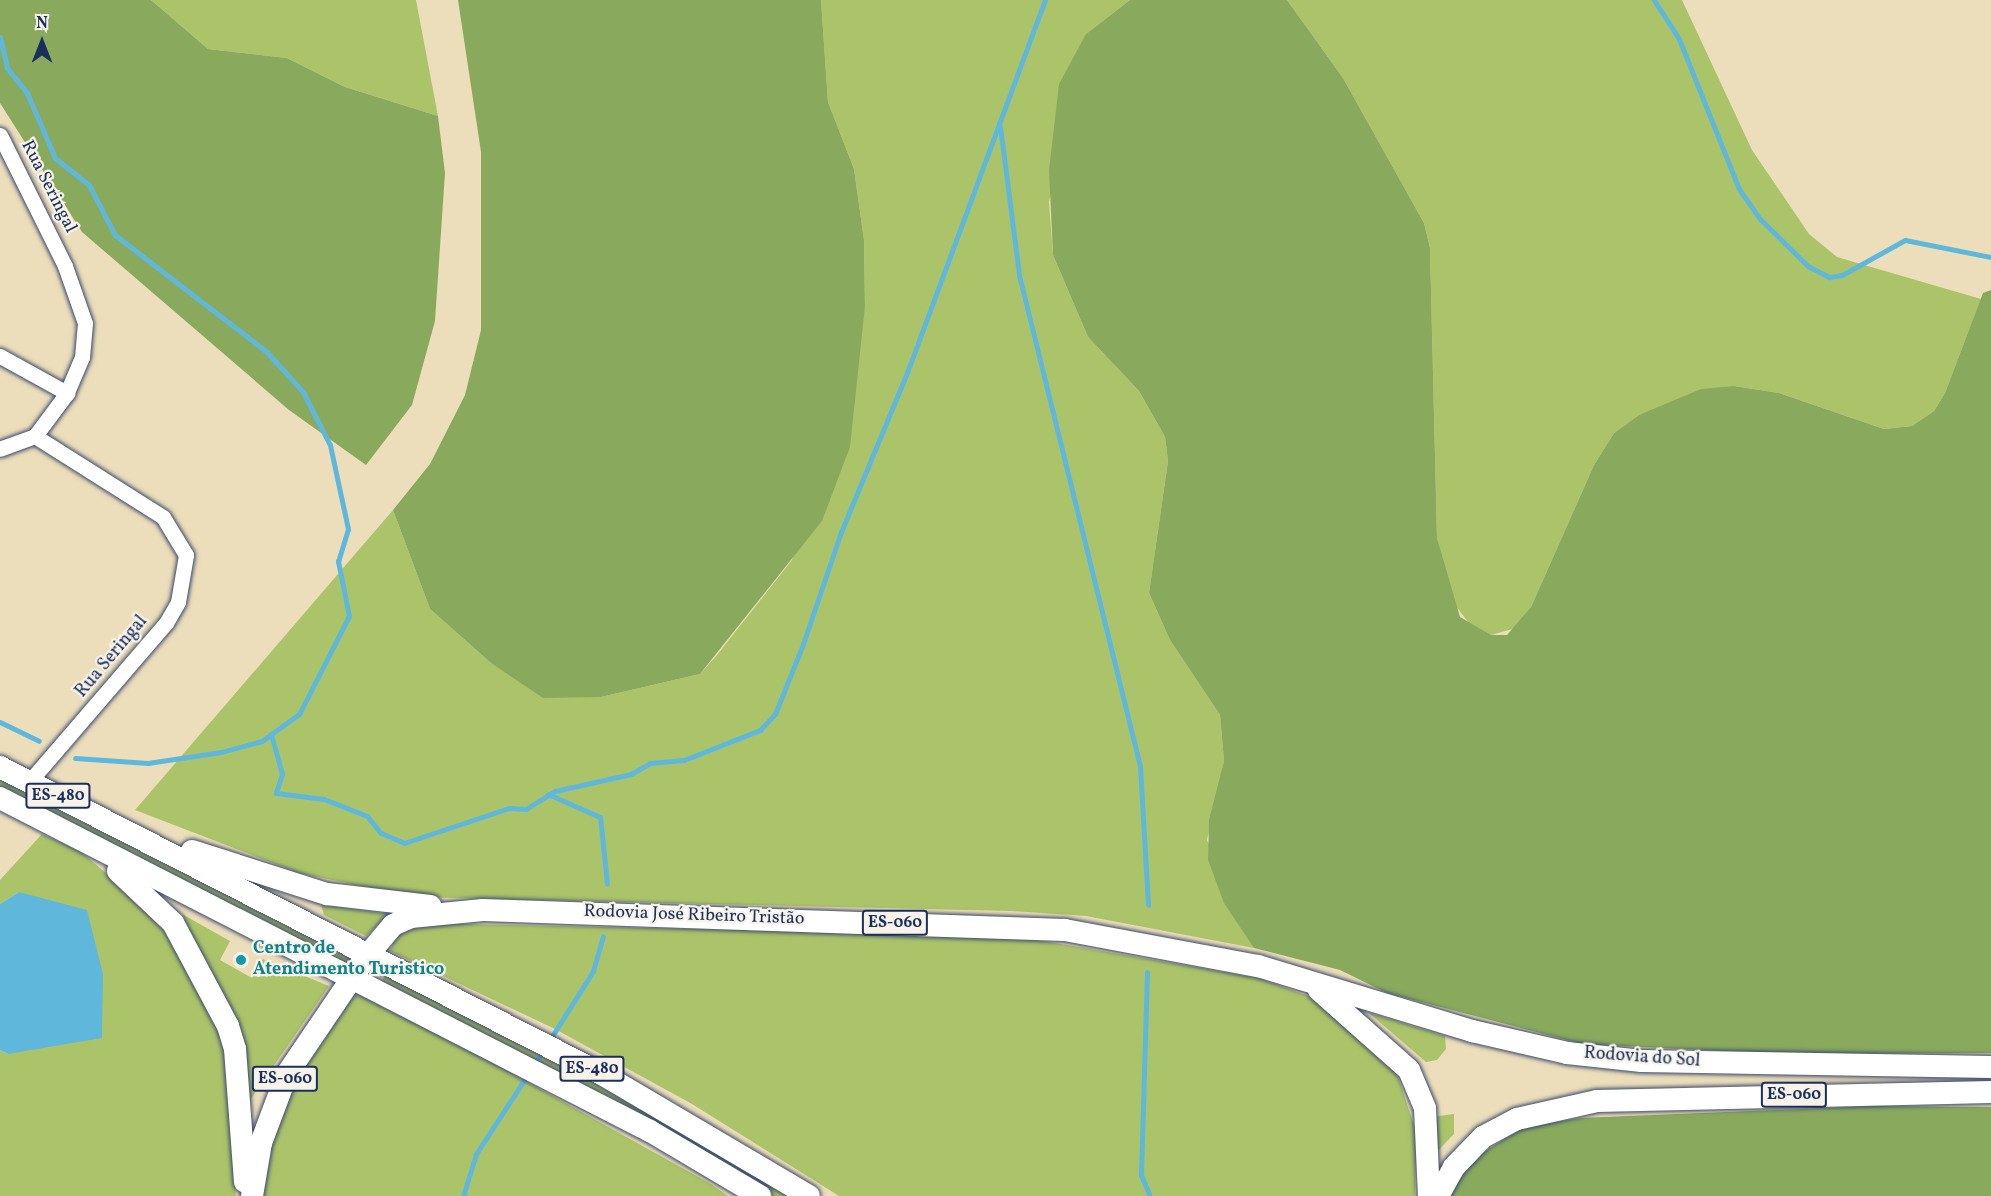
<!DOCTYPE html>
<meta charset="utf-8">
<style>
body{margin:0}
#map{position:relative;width:1991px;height:1196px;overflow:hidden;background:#ecdeba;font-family:Vollkorn,serif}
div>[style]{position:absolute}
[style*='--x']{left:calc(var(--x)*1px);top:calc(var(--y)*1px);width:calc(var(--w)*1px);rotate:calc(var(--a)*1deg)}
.green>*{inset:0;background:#acc469;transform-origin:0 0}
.forest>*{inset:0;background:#89aa5d}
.water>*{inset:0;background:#5fb8dc}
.stream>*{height:5px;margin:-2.5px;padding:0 2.5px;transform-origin:2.5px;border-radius:2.5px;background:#5fb8dc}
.roads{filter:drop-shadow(0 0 2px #3a496c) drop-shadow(0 0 2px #3a496c)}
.street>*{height:15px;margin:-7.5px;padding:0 7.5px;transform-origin:7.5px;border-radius:7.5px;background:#fff}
.primary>*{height:22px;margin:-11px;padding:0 11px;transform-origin:11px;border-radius:11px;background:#fff}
.dots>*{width:16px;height:16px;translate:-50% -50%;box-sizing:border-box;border:3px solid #f7f3e8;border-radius:50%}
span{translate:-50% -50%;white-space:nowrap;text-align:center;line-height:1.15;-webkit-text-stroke:4.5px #f7f3e8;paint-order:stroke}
.shield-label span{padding:2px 4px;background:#f7f3e8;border:2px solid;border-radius:4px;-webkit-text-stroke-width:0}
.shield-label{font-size:16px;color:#1b2f5e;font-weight:700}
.street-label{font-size:18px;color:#1b2f5e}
.culture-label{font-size:18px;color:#0d838f;font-weight:700}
.left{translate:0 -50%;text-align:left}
.north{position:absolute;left:12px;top:12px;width:60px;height:60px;-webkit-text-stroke:4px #f7f3e8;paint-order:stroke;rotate:0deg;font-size:16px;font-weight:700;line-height:24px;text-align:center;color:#1b2f5e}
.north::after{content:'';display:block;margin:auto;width:21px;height:27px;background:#1b2f5e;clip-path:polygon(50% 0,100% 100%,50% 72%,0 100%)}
</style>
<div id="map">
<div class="green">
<i style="clip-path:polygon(151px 0,416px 0,438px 116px,345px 87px,287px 58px,208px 49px)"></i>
<i style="clip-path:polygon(821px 0,1130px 0,1086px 34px,1049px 202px,1053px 255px,1088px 337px,1139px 391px,1165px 437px,1168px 461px,1149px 593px,1170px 640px,1220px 715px,1224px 761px,1207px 840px,1254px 948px,1086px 916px,1011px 911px,414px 897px,299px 873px,135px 810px,393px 510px,430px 609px,491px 663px,601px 697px,700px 674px,717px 655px,792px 560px,865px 306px,864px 240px,854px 169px,828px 102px)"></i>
<i style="clip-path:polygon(1287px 0,1682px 0,1752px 150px,1809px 234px,1837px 257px,1981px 299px,1945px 393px,1934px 411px,1912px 426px,1884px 429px,1779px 393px,1734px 386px,1639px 415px,1614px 433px,1594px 465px,1531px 607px,1516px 628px,1491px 635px,1472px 627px,1452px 601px,1437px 538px,1430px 248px,1424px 223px,1343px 78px)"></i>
<i style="left:0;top:780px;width:393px;height:9px;rotate:27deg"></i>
<i style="clip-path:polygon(42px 834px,81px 852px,160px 919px,226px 1046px,236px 1196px,0 1196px,0 1050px,8px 1054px,19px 892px,0 904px,0 880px)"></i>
<i style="clip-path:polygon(321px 905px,389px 914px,366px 936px,324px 915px)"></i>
<i style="clip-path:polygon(182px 914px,230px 941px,220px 960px,252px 978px,263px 959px,329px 986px,248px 1103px,241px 1037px)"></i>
<i style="clip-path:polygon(422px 923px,1015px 936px,1258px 978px,1308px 996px,1360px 1031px,1395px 1068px,1416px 1131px,1415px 1196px,839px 1196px,692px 1104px,555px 1029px,390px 951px,396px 936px)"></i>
<i style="clip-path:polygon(385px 975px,659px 1117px,788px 1196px,772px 1196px,729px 1166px,381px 984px)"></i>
<i style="clip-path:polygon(369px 994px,711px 1184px,728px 1196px,262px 1196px,269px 1149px,294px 1082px,348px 996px)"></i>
<i style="clip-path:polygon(1369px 1013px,1445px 1036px,1446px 1049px,1437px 1060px,1426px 1062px)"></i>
<i style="clip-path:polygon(1454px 1114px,1454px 1134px,1429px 1160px,1424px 1118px)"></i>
</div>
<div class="forest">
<i style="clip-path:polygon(0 0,151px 0,208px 49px,287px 58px,345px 87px,438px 116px,445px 173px,435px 321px,412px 405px,366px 465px,289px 410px,82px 232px,0 103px)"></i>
<i style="clip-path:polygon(458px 0,821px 0,828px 102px,854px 169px,864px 240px,865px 306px,850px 447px,822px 521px,700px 674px,601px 697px,543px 698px,491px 663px,430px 609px,393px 510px,430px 464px,465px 395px,481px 330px,481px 152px)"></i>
<i style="clip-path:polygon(1130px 0,1287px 0,1343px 78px,1424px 223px,1430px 248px,1437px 538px,1460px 617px,1491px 635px,1507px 635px,1531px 607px,1594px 465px,1614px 433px,1639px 415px,1701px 389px,1734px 386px,1779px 393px,1884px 429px,1912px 426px,1934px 411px,1945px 393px,1983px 293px,1991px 290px,1991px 1053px,1784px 1054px,1582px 1044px,1387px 993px,1340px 970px,1254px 948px,1224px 903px,1208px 860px,1209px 820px,1224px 761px,1220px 715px,1170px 640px,1149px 593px,1168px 461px,1165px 437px,1139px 391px,1088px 337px,1053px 255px,1049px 170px,1059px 84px,1086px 34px)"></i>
<i style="clip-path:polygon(1873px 1106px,1991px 1107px,1991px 1196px,1444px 1196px,1481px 1154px,1522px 1128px,1580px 1118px)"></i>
</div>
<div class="water">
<i style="clip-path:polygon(19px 892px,87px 910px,103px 974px,102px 1038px,8px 1054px,0 1050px,0 904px)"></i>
</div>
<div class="stream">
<i style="--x:1654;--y:0;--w:46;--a:57.3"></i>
<i style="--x:1679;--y:39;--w:162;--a:68.2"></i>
<i style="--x:1739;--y:189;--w:38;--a:55"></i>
<i style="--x:1761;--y:220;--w:66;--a:44.4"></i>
<i style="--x:1808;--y:266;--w:24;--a:28"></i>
<i style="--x:1829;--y:277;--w:13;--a:-9"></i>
<i style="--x:1842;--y:275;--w:72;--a:-29.1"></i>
<i style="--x:1905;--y:240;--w:88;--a:11.2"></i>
<i style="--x:0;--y:37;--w:32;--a:77"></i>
<i style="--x:7;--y:68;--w:32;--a:51"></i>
<i style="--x:27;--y:93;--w:71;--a:66.7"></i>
<i style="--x:55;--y:158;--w:43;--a:38.5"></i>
<i style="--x:89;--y:185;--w:56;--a:62.5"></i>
<i style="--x:115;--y:235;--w:192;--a:37.6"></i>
<i style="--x:267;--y:352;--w:54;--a:48"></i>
<i style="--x:303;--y:392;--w:59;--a:63"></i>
<i style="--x:330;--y:445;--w:86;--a:77.9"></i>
<i style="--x:348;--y:529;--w:34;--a:107"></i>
<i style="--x:338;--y:561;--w:56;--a:78.7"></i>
<i style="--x:349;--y:616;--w:110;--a:117"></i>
<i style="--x:299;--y:714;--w:46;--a:143.9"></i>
<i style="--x:262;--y:741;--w:42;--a:165"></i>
<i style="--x:221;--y:752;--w:74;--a:171.4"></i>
<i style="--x:148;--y:763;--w:73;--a:-176.1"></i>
<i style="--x:1000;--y:126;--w:150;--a:82.7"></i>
<i style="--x:1019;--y:275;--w:506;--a:76.16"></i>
<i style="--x:1140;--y:766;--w:139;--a:86.7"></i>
<i style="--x:0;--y:722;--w:43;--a:26"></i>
<i style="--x:271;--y:734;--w:41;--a:74.6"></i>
<i style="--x:282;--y:774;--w:20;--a:108"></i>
<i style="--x:276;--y:793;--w:48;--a:7.1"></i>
<i style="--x:324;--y:799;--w:46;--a:21.6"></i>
<i style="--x:367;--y:816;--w:22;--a:51"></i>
<i style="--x:381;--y:833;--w:25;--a:23"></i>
<i style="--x:404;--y:843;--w:111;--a:-18.4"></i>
<i style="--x:509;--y:808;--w:17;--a:3"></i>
<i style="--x:526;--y:809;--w:34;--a:-32"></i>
<i style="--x:555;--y:791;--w:78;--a:-12.6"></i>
<i style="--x:631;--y:774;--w:22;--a:-30"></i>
<i style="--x:650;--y:763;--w:34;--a:-5"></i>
<i style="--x:684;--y:760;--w:82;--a:-21.5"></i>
<i style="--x:760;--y:730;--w:22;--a:-47"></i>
<i style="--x:775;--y:714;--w:75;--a:-68.2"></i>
<i style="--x:803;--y:644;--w:118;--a:-71.3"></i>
<i style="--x:841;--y:532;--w:175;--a:-67.5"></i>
<i style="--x:908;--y:370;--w:395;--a:-69.7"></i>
<i style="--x:548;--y:794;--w:57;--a:23.9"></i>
<i style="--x:600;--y:817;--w:67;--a:84"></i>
<i style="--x:1147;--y:972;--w:203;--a:91.7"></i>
<i style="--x:1141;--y:1175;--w:23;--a:67"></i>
<i style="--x:549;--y:1041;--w:83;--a:-57.8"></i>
<i style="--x:593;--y:971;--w:36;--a:-74"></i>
<i style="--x:533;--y:1066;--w:20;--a:-57"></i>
<i style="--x:463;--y:1196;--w:44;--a:-72.8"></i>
<i style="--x:476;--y:1154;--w:95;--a:-57"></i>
</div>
<div class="roads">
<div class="street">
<i style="--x:0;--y:135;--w:146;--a:63.6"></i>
<i style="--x:65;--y:266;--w:60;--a:70.7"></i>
<i style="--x:85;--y:323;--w:34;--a:95"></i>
<i style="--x:82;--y:357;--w:39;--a:113"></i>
<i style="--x:67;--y:393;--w:54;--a:126.7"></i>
<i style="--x:35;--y:436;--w:37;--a:160"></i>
<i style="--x:0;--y:356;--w:77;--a:28.9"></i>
<i style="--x:29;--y:782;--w:210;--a:-49.3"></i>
<i style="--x:166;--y:623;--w:24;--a:-60"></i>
<i style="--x:178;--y:602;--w:48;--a:-80.3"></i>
<i style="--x:186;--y:555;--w:44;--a:-121.2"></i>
<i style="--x:163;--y:517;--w:151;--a:-147.7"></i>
</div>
<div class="primary">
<i style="--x:0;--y:767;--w:676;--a:27.02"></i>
<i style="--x:602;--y:1074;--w:240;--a:30.5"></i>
<i style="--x:0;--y:798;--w:730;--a:27.13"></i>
<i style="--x:650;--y:1131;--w:128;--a:30.6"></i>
<i style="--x:192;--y:851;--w:142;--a:17.7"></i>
<i style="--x:327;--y:894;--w:104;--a:6.6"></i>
<i style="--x:118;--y:871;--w:76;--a:43.4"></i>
<i style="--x:173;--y:923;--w:117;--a:61.9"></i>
<i style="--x:228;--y:1026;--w:24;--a:73"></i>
<i style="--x:235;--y:1049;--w:133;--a:85.7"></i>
<i style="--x:1319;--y:990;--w:120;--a:41.6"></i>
<i style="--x:1409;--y:1070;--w:41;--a:67.2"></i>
<i style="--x:1425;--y:1108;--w:88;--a:87.4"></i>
<i style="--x:252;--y:1196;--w:54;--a:-80.4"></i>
<i style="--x:261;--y:1143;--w:74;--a:-69.4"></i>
<i style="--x:287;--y:1074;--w:143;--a:-55.9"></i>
<i style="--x:367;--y:956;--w:40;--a:-50"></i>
<i style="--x:393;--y:925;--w:20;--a:-24"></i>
<i style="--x:411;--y:917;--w:72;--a:-5.6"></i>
<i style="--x:483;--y:910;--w:582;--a:1.97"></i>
<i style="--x:1065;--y:930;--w:196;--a:10.6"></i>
<i style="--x:1258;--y:966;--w:224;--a:16.9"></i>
<i style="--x:1472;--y:1031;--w:98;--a:13"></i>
<i style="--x:1567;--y:1053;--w:75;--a:6.1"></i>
<i style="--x:1642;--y:1061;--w:349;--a:1"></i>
<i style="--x:1438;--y:1196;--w:33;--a:-61"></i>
<i style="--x:1454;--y:1167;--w:42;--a:-46"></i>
<i style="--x:1483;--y:1137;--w:38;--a:-28"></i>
<i style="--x:1517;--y:1119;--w:82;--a:-12.7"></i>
<i style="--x:1597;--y:1101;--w:394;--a:-1.3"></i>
</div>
</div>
<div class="dots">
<i style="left:241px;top:960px;background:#0f9aa8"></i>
</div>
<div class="shield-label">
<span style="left:58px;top:796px">ES-480</span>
<span style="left:895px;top:923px">ES-060</span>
<span style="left:592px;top:1069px">ES-480</span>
<span style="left:285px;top:1079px">ES-060</span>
<span style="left:1794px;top:1095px">ES-060</span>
</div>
<div class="street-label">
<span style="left:48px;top:187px;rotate:63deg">Rua Seringal</span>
<span style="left:112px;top:657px;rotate:-50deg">Rua Seringal</span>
<span style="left:694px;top:916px;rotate:2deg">Rodovia José Ribeiro Tristão</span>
<span style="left:1642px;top:1058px;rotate:4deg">Rodovia do Sol</span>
</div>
<div class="culture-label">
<span class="left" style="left:253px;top:960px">Centro de<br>Atendimento Turistico</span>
</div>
<div class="north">N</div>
</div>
